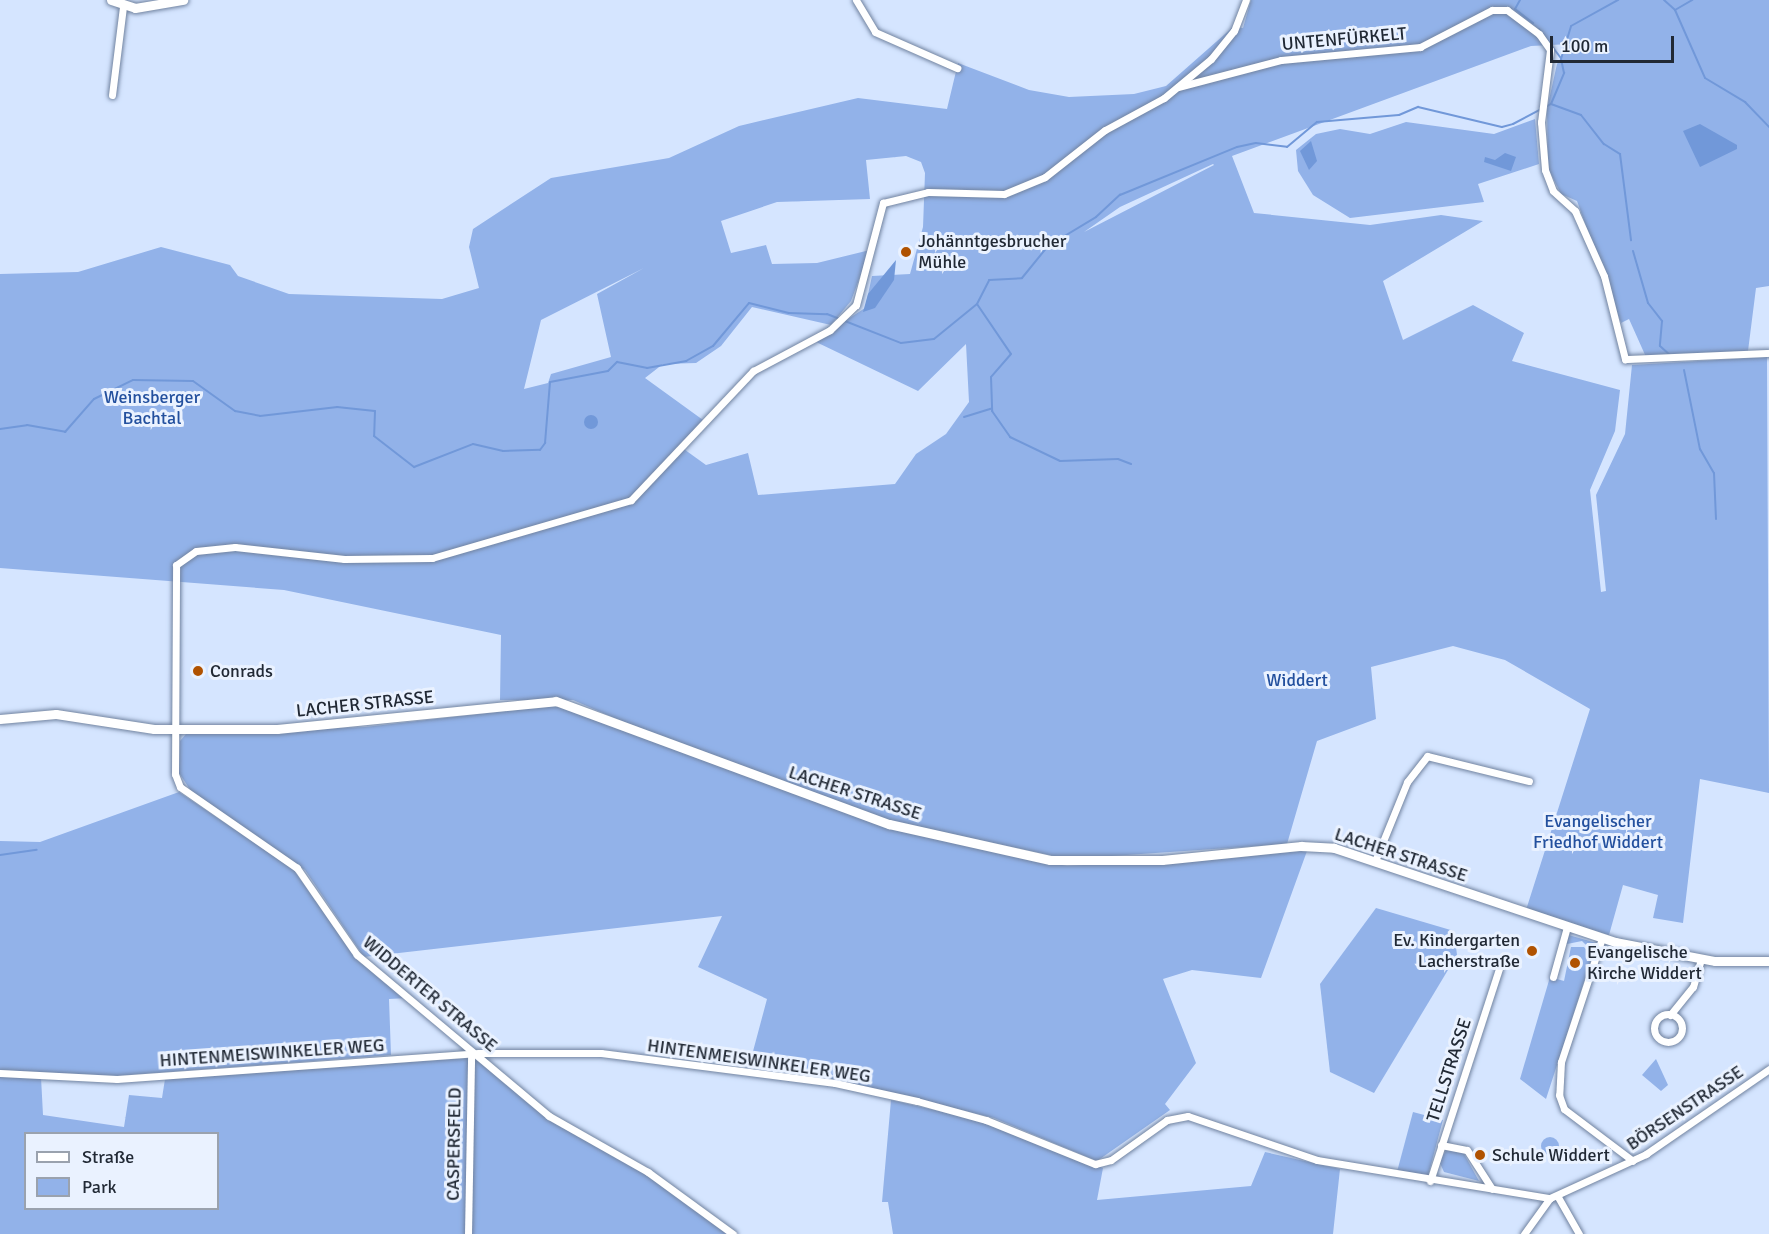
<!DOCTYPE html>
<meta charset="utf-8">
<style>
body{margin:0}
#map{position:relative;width:1769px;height:1234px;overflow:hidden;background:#d5e5ff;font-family:Signika,sans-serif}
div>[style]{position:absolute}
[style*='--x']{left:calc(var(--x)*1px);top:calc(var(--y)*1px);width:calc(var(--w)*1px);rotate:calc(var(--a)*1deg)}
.green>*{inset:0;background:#92b2e9;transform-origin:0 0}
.round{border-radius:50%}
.water>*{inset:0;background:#7198d9}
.stream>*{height:2px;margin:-1px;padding:0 1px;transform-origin:1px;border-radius:1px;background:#7198d9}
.roads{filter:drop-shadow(0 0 2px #7183a0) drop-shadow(0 0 2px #7183a0)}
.street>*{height:7px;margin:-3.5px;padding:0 3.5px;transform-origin:3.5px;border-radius:3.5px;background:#fff}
.street>.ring{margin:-3.5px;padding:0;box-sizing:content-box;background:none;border:7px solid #fff;border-radius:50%}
.secondary>*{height:9px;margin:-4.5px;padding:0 4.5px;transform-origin:4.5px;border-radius:4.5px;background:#fff}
.dots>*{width:16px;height:16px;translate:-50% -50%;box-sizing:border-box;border:3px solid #eaf2ff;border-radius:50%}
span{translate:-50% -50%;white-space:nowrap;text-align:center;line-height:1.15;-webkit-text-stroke:6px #eaf2ff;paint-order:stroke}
.street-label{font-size:18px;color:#212935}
.poi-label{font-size:18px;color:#212935}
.left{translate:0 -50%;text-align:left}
.right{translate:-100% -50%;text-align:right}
.park-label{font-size:18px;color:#23509e}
.legend{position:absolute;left:24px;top:1132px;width:195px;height:78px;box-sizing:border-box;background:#eaf2ff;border:2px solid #9aa2ae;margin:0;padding:8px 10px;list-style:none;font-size:18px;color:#212935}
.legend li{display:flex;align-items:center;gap:12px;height:30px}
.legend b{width:30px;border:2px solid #9aa2ae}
.scale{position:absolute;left:1550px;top:36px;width:124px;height:27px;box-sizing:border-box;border:3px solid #212935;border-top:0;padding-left:8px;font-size:18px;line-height:21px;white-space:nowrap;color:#212935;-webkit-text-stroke:4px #eaf2ff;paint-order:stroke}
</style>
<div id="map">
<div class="green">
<i style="clip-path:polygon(evenodd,1251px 0,1769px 0,1769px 286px,1756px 288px,1748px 351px,1646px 357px,1629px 319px,1621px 323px,1577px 201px,1561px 194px,1548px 168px,1547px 109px,1557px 64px,1570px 44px,1531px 46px,1232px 156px,1254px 213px,1370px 225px,1441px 215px,1483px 221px,1383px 281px,1403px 340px,1473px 305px,1524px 333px,1512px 361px,1620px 390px,1615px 431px,1590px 490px,1601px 592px,1606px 591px,1596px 495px,1625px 434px,1632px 365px,1767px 357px,1769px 793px,1700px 779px,1683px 923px,1653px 918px,1658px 895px,1623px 885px,1609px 935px,1526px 910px,1590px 709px,1505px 660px,1453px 646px,1371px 667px,1376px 719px,1317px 741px,1287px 844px,1068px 859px,891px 821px,702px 756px,573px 700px,500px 700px,501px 635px,284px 590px,0 568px,0 274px,78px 272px,161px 247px,230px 265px,238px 276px,289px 294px,442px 299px,479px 288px,469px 247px,473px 229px,551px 178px,669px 158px,739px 126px,858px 98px,947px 109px,958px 63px,1029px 90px,1069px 97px,1134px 94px,1166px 86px,1233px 27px,1243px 28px,1251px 0,906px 156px,921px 162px,925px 173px,923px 227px,910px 274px,872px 276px,865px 308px,814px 341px,918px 391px,966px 344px,969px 402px,946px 434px,916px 454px,895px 484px,758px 495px,748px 453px,706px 465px,681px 447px,703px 420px,645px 378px,663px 364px,696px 363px,721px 346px,752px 307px,831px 325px,851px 301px,870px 250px,817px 263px,772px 264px,766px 245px,731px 253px,721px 221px,777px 202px,870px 199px,866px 160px,906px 156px,1251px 0,1213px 164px,1214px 165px,1084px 232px,1120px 207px,1213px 164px,1251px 0,644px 268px,597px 294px,611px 357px,551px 374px,548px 383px,524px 389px,541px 320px,644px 268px)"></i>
<i style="clip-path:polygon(1535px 119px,1539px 164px,1478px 184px,1484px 202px,1350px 218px,1313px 195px,1298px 171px,1296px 150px,1316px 134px,1340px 129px,1370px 134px,1406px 122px,1494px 134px)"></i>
<i style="clip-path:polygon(559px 705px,888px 828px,1067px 866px,1307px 851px,1261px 978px,1192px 970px,1163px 979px,1196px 1063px,1165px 1104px,1170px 1110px,1097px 1161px,994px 1118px,871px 1088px,748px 1070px,767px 999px,698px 967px,722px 916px,364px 957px,305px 870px,193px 794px,179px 773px,180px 741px,186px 734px,365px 727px)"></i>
<i style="clip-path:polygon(179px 792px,293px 869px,358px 961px,408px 998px,389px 999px,391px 1055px,102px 1077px,0 1070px,0 841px,40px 842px)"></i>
<i style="clip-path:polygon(1376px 908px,1454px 931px,1457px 955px,1374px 1093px,1330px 1072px,1320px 984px)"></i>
<i style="clip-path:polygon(1565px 934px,1600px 944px,1596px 955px,1582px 941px,1562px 945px)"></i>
<i style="clip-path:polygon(1571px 947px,1584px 947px,1592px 957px,1546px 1099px,1520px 1079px,1550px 977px,1564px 981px)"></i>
<i style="clip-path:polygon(evenodd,470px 1058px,480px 1060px,556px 1124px,636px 1168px,729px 1234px,0 1234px,0 1075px,41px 1077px,43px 1115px,124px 1127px,129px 1095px,162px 1098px,165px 1079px,470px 1058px,26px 1134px,218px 1134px,218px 1208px,26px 1208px,26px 1134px)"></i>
<i style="clip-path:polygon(1656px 1059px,1668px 1085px,1661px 1091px,1642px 1075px)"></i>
<i style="clip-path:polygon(891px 1100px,977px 1120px,1103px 1168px,1097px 1200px,1251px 1186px,1265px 1152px,1340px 1169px,1333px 1234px,893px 1234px,888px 1202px,882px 1202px)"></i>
<i style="left:1413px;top:1112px;width:31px;height:62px;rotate:15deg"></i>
<i class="round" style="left:1541px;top:1137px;width:18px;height:18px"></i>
<i style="clip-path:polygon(1448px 1148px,1463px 1152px,1479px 1181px,1444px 1172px,1439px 1161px)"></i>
</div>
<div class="water">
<i style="clip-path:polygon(1700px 124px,1737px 145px,1737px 149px,1700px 167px,1683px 131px)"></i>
<i style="clip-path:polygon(1311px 141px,1317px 161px,1309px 170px,1300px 151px)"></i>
<i style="clip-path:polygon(1505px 153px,1516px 157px,1511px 171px,1484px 162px,1485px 157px,1495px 160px)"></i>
<i style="clip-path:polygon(896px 260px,894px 280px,875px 308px,863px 312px,868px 294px)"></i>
<i class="round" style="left:584px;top:415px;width:14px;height:14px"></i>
</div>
<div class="stream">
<i style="--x:1520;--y:0;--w:10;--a:119"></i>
<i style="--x:1515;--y:9;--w:23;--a:38"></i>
<i style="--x:1664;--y:0;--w:15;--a:42"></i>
<i style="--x:1675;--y:10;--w:20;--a:-30"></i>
<i style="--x:1675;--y:10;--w:74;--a:66.2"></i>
<i style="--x:1705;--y:78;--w:47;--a:31"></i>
<i style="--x:1745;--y:102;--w:35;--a:46"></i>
<i style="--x:1539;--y:29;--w:36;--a:53"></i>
<i style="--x:1551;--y:104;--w:32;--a:20"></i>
<i style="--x:1581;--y:115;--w:37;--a:52"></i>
<i style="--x:1604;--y:144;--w:19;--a:32"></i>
<i style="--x:1620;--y:154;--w:87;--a:82.7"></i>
<i style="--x:1633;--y:251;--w:54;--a:73.9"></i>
<i style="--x:1648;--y:303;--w:23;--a:52"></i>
<i style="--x:1662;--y:321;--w:25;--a:95"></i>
<i style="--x:1660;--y:346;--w:13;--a:42"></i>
<i style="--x:977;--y:304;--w:60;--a:55.8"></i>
<i style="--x:1011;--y:354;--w:30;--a:131"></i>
<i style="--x:991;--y:377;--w:34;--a:88"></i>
<i style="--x:992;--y:411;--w:32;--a:55"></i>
<i style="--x:1010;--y:437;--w:55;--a:25.6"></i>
<i style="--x:1060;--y:461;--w:58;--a:-2"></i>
<i style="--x:1118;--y:459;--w:14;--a:21"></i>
<i style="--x:1684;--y:370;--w:81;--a:78.6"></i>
<i style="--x:1700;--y:449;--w:28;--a:60"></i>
<i style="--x:1714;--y:473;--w:46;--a:87.5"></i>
<i style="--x:964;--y:417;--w:28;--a:-17"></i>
<i style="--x:0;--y:429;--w:27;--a:-8"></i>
<i style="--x:27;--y:425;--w:39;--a:10"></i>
<i style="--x:65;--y:432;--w:44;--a:-48.7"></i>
<i style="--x:94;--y:399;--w:43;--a:-26"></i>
<i style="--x:133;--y:380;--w:60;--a:1"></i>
<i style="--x:193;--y:381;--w:52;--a:35.5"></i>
<i style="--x:235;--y:411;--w:25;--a:11"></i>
<i style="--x:260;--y:416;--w:78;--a:-6.7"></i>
<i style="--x:337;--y:407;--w:38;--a:6"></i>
<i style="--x:375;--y:411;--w:25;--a:92"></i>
<i style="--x:374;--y:436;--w:51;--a:37.8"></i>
<i style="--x:414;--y:467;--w:63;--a:-21.3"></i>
<i style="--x:473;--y:444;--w:31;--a:13"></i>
<i style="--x:503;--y:451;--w:37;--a:-2"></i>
<i style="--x:540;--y:450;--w:9;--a:-54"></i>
<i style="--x:545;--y:443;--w:61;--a:-85.3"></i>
<i style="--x:550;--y:382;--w:59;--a:-10.7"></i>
<i style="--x:608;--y:371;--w:13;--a:-45"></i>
<i style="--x:617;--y:362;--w:31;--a:11"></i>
<i style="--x:647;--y:368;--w:40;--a:-10"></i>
<i style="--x:686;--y:361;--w:31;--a:-29"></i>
<i style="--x:713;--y:346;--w:56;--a:-50.1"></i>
<i style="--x:749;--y:303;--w:41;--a:14"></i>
<i style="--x:789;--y:313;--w:38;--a:2"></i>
<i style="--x:827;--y:314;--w:79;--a:21.4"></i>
<i style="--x:901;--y:343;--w:33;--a:-7"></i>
<i style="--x:934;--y:339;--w:55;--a:-39.1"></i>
<i style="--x:977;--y:304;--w:27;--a:-63"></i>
<i style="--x:989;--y:280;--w:33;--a:-3"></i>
<i style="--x:1022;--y:278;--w:41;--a:-50.9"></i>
<i style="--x:1048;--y:246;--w:56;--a:-31.1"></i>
<i style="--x:1096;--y:217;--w:33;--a:-43"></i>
<i style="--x:1120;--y:195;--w:126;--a:-22.3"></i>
<i style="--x:1237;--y:147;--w:19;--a:-12"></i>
<i style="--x:1256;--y:143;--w:31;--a:7"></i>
<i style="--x:1287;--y:147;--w:39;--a:-40"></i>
<i style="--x:1317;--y:122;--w:82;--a:-4.9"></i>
<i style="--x:1399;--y:115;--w:21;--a:-23"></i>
<i style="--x:1418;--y:107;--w:86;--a:13.4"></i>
<i style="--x:1502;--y:127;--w:11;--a:-15"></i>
<i style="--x:1513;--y:124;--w:43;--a:-27.8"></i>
<i style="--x:1551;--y:104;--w:34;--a:-67"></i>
<i style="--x:1564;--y:73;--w:14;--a:-102"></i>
<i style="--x:1561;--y:59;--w:34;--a:-73"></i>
<i style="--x:1571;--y:26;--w:54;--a:-29"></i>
<i style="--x:0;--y:855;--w:37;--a:-8"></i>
</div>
<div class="roads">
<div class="street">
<i style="--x:856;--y:0;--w:37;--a:59"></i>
<i style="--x:875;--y:32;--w:90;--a:23.7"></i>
<i style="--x:1178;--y:87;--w:106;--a:-14.7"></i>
<i style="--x:1281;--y:60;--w:140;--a:-5.3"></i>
<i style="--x:1420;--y:47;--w:81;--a:-27.2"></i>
<i style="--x:1492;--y:10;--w:15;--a:0"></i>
<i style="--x:1507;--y:10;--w:40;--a:37"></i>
<i style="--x:1539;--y:34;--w:19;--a:55"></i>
<i style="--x:1550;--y:50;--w:73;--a:97.1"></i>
<i style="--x:1541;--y:122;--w:48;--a:85.2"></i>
<i style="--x:1545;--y:170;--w:22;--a:69"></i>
<i style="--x:1553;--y:191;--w:30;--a:42"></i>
<i style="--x:1575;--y:211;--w:71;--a:66"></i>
<i style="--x:1604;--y:276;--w:86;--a:75.8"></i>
<i style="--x:1625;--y:359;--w:144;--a:-2.4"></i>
<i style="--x:112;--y:95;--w:89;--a:-82.9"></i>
<i style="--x:1375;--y:861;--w:85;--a:-67.9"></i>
<i style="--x:1407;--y:782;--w:33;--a:-52"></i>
<i style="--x:1427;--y:756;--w:105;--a:13.8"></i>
<i style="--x:1602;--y:938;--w:131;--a:108.3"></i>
<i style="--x:1561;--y:1062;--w:33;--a:93"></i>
<i style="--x:1559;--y:1095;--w:15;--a:70"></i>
<i style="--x:1564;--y:1109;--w:86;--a:37"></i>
<i style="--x:1553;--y:977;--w:52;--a:-74.4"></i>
<i class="ring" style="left:1654px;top:1014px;width:21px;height:21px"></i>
<i style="--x:1670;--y:1015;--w:36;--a:-51"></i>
<i style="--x:1693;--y:987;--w:29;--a:-74"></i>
<i style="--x:0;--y:1073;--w:117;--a:2.9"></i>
<i style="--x:117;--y:1079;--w:362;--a:-4.1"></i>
<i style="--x:478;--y:1053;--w:123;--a:0"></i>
<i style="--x:601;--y:1053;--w:236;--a:7.3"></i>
<i style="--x:835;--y:1083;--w:84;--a:12.4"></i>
<i style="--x:917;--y:1101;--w:72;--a:15.4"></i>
<i style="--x:986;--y:1120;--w:118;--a:22"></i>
<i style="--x:1095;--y:1164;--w:16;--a:-14"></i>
<i style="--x:1111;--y:1160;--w:69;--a:-35.5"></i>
<i style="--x:1167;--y:1120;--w:21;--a:-11"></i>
<i style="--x:1188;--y:1116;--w:136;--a:18.8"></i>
<i style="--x:1317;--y:1160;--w:236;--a:9.3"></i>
<i style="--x:1550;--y:1198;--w:106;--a:-24.6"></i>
<i style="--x:1646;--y:1154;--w:150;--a:-34.6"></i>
<i style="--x:1441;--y:1145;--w:26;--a:11"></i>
<i style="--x:1467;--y:1150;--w:46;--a:57.3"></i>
<i style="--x:1430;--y:1181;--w:223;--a:-72"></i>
<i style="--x:1558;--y:1197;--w:43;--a:60.4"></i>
<i style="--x:468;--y:1234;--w:180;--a:-89"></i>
<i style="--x:733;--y:1234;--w:105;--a:-143.9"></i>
<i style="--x:648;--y:1172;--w:114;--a:-150.5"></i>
<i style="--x:549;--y:1116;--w:251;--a:-140"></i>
<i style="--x:357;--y:955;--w:106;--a:-124.6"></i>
<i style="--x:297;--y:868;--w:142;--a:-145.3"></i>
<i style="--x:180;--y:787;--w:14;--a:-111"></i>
<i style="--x:175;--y:774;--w:209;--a:-89.7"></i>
<i style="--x:176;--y:565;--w:24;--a:-35"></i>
<i style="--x:196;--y:551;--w:39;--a:-6"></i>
<i style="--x:235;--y:547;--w:110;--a:6.3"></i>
<i style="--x:344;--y:559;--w:88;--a:-0.7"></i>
<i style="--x:432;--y:558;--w:207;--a:-16.2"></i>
<i style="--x:631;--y:500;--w:178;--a:-46.6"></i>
<i style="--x:753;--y:371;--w:87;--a:-28"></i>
<i style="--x:830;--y:330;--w:36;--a:-44"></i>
<i style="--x:856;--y:305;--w:106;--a:-75.2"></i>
<i style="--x:883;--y:203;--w:46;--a:-13.7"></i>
<i style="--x:928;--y:192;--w:76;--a:1.5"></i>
<i style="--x:1004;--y:194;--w:44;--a:-22.5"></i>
<i style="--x:1045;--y:177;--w:76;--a:-38.1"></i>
<i style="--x:1105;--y:130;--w:67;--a:-28.5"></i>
<i style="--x:1164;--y:98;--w:61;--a:-39.7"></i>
<i style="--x:1211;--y:59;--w:36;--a:-51"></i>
<i style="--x:1234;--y:31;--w:33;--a:-69"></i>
<i style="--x:1524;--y:1234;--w:44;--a:-54.2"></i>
</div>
<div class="secondary">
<i style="--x:111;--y:0;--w:25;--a:18"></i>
<i style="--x:135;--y:8;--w:49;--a:-9.5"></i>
<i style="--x:0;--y:719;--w:56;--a:-5.1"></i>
<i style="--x:56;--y:714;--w:99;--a:8.7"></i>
<i style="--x:154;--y:729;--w:123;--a:0"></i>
<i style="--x:277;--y:729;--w:280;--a:-5.7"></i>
<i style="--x:556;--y:701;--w:355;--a:20.3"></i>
<i style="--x:889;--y:824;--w:165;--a:12.6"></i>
<i style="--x:1050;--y:860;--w:112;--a:0"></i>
<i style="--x:1162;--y:860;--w:140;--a:-5.8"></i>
<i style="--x:1301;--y:846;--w:33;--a:3"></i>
<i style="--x:1334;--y:848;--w:296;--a:18.5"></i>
<i style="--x:1615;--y:942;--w:102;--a:10.8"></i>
<i style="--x:1715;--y:961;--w:54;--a:0"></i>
</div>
</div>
<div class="dots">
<i style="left:906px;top:252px;background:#b05200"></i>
<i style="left:198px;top:671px;background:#b05200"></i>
<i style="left:1532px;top:951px;background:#b05200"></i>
<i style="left:1575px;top:963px;background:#b05200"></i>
<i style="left:1480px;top:1155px;background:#b05200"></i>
</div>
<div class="street-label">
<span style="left:1344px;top:39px;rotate:-5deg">UNTENFÜRKELT</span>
<span style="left:365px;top:704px;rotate:-6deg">LACHER STRASSE</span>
<span style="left:855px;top:793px;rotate:18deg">LACHER STRASSE</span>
<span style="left:1401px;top:855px;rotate:18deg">LACHER STRASSE</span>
<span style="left:430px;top:994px;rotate:40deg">WIDDERTER STRASSE</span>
<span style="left:272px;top:1053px;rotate:-4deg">HINTENMEISWINKELER WEG</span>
<span style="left:759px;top:1061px;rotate:8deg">HINTENMEISWINKELER WEG</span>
<span style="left:1449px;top:1070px;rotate:-72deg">TELLSTRASSE</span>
<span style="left:1685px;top:1108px;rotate:-34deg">BÖRSENSTRASSE</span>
<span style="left:454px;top:1144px;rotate:-89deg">CASPERSFELD</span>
</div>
<div class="poi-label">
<span class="left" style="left:918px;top:252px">Johänntgesbrucher<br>Mühle</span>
<span class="left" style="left:210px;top:671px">Conrads</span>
<span class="right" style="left:1520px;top:951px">Ev. Kindergarten<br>Lacherstraße</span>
<span class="left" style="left:1587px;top:963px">Evangelische<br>Kirche Widdert</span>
<span class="left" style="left:1492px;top:1155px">Schule Widdert</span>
</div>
<div class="park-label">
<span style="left:152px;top:408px">Weinsberger<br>Bachtal</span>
<span style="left:1297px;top:680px">Widdert</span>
<span style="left:1598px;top:832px">Evangelischer<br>Friedhof Widdert</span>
</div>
<ul class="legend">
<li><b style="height:8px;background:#fff"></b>Straße</li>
<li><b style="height:16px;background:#92b2e9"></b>Park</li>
</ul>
<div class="scale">100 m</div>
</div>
